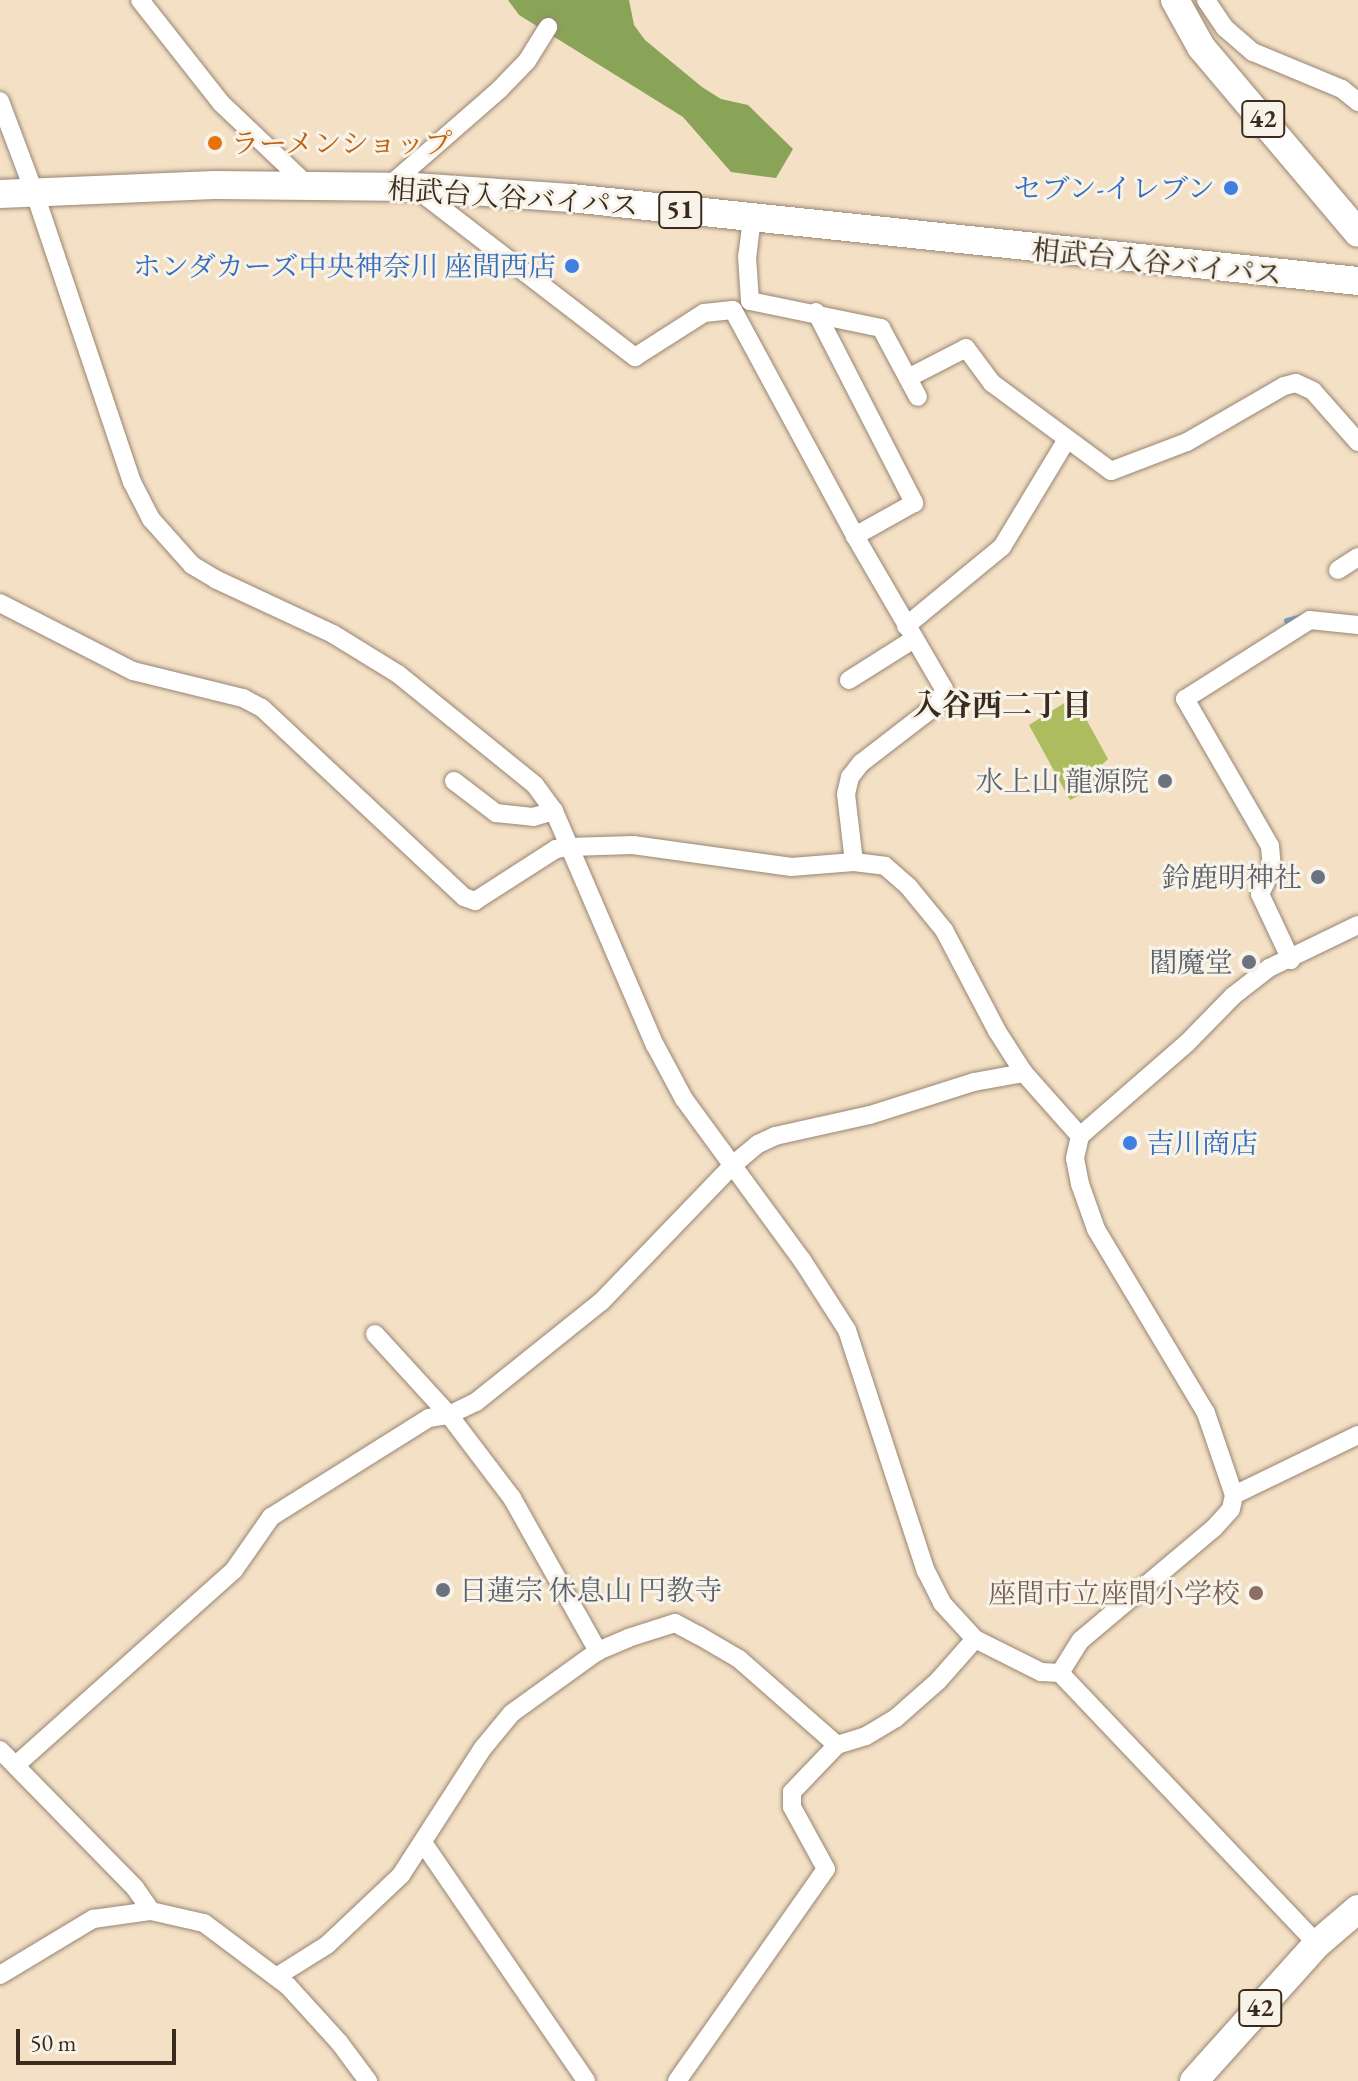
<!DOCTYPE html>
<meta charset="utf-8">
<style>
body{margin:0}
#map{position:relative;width:1358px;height:2081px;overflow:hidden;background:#f4e0c5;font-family:"EB Garamond","Noto Serif JP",serif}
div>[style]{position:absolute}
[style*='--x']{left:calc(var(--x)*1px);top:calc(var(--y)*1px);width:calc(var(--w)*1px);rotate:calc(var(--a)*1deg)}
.green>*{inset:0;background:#acbc5f}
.forest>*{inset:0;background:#89a456}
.stream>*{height:6px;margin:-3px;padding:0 3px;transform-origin:3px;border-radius:3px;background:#68a1d7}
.roads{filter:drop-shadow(0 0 2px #988572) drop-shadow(0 0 2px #988572)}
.minor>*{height:18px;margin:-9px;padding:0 9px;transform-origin:9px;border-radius:9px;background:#fff}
.primary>*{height:28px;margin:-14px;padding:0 14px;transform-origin:14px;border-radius:14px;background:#fff}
.dots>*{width:22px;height:22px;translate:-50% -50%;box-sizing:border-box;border:4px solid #f7f3e8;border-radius:50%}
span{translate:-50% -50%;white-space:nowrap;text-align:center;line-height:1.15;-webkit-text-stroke:6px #f7f3e8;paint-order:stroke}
.shield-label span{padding:2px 6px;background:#f7f3e8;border:2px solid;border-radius:6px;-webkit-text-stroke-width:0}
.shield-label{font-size:26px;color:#3b2a1e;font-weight:700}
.food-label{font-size:28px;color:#c56008}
.left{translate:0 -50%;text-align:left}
.shop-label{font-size:28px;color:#366cbe}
.right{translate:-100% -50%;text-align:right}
.street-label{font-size:28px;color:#3b2a1e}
.worship-label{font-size:28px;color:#5b616d}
.education-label{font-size:28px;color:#785e54}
.neighbourhood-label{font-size:30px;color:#3b2a1e;font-weight:700}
.scale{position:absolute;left:16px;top:2029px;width:160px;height:36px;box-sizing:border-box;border:4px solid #3b2a1e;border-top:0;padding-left:10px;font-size:24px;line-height:28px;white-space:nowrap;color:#3b2a1e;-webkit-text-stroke:6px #f7f3e8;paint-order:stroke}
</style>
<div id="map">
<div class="green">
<i style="clip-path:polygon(1074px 697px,1108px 759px,1096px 770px,1102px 784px,1070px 800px,1029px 725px)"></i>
</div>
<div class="forest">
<i style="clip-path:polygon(508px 0,629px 0,634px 25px,645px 40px,702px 87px,721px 99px,748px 105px,793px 149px,776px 178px,731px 172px,683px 117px,519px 15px)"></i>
</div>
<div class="stream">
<i style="--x:1287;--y:621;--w:16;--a:-14"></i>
</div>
<div class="roads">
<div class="minor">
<i style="--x:140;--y:0;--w:131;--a:51.8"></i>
<i style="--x:221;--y:103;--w:119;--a:43.6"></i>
<i style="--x:1206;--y:0;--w:34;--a:56"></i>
<i style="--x:1225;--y:28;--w:37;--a:41"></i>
<i style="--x:1253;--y:52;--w:96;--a:22.6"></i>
<i style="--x:1342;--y:89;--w:21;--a:39"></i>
<i style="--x:0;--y:101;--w:99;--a:69.4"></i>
<i style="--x:35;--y:194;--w:304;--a:71.4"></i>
<i style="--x:132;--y:482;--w:42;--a:62.8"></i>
<i style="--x:151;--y:519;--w:62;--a:48.3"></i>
<i style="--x:192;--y:565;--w:27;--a:31"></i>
<i style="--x:215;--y:579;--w:130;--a:25"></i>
<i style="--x:333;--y:634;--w:76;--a:31.6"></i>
<i style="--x:398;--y:674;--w:176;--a:39"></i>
<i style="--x:535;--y:785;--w:32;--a:54"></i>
<i style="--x:554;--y:811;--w:255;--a:66.7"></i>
<i style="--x:655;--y:1045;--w:61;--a:61.8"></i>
<i style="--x:684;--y:1099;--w:200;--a:53.8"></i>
<i style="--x:802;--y:1260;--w:83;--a:57.3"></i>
<i style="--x:847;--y:1330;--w:254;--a:71.9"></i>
<i style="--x:926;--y:1571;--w:36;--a:63"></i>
<i style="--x:942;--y:1603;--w:49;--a:47.5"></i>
<i style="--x:975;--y:1639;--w:74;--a:26.6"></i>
<i style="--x:1041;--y:1672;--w:19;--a:3"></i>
<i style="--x:1060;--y:1673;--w:373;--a:46.5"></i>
<i style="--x:389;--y:186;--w:146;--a:-41.1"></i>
<i style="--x:499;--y:90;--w:40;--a:-46"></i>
<i style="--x:527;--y:61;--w:40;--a:-58"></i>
<i style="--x:414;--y:187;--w:279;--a:37.6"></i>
<i style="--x:635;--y:357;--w:82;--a:-32.5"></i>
<i style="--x:704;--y:313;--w:29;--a:-6"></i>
<i style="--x:733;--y:310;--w:257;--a:61.6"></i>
<i style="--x:855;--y:536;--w:177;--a:59.8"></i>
<i style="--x:944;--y:689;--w:15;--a:110"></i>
<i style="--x:939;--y:703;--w:98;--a:142.4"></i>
<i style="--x:861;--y:763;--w:18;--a:128"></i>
<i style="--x:850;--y:777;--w:17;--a:103"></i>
<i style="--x:846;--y:794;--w:68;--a:83.3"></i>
<i style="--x:752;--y:218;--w:38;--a:97"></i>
<i style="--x:747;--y:256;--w:45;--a:86.2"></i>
<i style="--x:750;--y:301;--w:134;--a:11.6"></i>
<i style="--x:881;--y:328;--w:78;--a:61.8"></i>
<i style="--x:816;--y:312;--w:215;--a:62.8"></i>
<i style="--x:914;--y:503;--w:68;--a:150.8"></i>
<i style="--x:908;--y:378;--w:65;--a:-27.3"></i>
<i style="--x:966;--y:348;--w:44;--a:53.4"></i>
<i style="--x:992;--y:383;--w:148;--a:36.5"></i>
<i style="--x:1111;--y:471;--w:81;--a:-20.9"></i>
<i style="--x:1187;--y:442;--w:112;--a:-30"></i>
<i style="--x:1284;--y:386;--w:12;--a:-14"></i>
<i style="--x:1296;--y:383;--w:19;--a:25"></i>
<i style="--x:1313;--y:391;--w:68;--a:48.6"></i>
<i style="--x:1338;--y:570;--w:24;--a:-33"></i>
<i style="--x:0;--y:603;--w:149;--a:27.1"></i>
<i style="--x:133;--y:671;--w:113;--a:13.8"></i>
<i style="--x:243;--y:698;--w:21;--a:28"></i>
<i style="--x:262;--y:708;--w:277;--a:43.1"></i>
<i style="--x:464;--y:897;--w:12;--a:20"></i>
<i style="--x:475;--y:901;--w:96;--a:-32.7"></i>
<i style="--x:556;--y:849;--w:13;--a:-9"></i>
<i style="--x:569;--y:847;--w:64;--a:-1.8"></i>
<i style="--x:633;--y:845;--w:160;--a:7.9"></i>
<i style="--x:791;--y:867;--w:63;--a:-4.5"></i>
<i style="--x:854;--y:862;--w:31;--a:7"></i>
<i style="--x:885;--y:866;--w:30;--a:41"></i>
<i style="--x:908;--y:886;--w:57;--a:50.7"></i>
<i style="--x:944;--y:930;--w:114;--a:62.3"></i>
<i style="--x:997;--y:1031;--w:50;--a:57.3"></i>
<i style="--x:1024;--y:1073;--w:84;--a:48.4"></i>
<i style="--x:906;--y:626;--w:124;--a:-39.5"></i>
<i style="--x:1002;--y:547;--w:124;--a:-58.9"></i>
<i style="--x:849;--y:680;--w:77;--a:-32.2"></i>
<i style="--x:454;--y:781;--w:53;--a:37.3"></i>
<i style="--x:496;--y:813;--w:37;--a:6"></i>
<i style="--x:533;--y:817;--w:22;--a:-16"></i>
<i style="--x:1291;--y:960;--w:73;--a:-115.2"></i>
<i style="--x:1260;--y:894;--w:28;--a:-64"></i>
<i style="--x:1272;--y:869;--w:23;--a:-95"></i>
<i style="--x:1270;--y:846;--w:170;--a:-120"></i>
<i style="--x:1185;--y:699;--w:148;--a:-32.3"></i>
<i style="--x:1310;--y:620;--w:48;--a:5.9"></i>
<i style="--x:375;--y:1334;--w:110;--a:47.6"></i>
<i style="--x:449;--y:1415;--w:104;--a:52.8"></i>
<i style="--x:512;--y:1498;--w:176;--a:60.7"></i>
<i style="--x:1234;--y:1495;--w:138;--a:-25.8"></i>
<i style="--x:1060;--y:1673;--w:39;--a:-58"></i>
<i style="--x:1081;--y:1640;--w:174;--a:-40.1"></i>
<i style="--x:1214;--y:1528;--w:25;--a:-48"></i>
<i style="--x:1231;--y:1509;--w:14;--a:-78"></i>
<i style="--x:1234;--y:1495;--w:87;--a:-108.9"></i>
<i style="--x:1206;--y:1413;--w:214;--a:-120.9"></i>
<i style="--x:1096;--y:1229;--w:48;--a:-109.6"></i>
<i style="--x:1080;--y:1184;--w:26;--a:-101"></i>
<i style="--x:1075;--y:1158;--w:23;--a:-77"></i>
<i style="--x:1080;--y:1136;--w:142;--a:-41"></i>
<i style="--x:1187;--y:1043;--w:66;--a:-45.6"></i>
<i style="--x:1233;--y:996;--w:46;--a:-37.9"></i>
<i style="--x:1269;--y:968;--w:99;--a:-25.8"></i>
<i style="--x:0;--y:1750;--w:193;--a:45.6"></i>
<i style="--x:135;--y:1888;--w:28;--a:55"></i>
<i style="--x:16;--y:1765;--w:292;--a:-41.8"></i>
<i style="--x:234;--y:1570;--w:65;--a:-55.1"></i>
<i style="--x:271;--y:1517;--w:186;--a:-32.1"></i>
<i style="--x:429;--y:1418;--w:20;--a:-9"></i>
<i style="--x:449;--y:1415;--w:30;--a:-26"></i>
<i style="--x:476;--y:1402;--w:160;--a:-38.7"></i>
<i style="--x:601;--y:1302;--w:192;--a:-46.1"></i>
<i style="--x:734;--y:1164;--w:31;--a:-40"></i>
<i style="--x:758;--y:1144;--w:19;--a:-25"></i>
<i style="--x:775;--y:1136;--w:97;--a:-12.5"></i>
<i style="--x:870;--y:1115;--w:109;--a:-17.6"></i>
<i style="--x:974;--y:1082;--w:51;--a:-10.2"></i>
<i style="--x:424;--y:1844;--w:287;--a:55.6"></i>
<i style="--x:0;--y:1975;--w:109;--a:-31.1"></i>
<i style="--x:93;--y:1919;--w:59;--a:-7.9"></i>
<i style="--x:151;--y:1911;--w:54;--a:12.8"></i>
<i style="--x:204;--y:1923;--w:105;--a:36.9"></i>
<i style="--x:288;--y:1986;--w:76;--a:47.7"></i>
<i style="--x:339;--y:2042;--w:49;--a:53.4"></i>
<i style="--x:276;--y:1977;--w:60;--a:-32.1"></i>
<i style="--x:327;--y:1945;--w:102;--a:-43.4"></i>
<i style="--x:401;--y:1875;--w:151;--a:-57.2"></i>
<i style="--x:483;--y:1748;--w:45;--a:-50.4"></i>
<i style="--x:512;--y:1713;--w:106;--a:-35.8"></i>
<i style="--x:598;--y:1651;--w:33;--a:-23"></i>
<i style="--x:628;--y:1638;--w:49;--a:-17.7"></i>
<i style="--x:675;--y:1623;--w:26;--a:28"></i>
<i style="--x:698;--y:1635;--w:48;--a:30.3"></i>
<i style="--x:739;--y:1659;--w:130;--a:41.3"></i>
<i style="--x:677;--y:2081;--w:259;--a:-54.9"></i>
<i style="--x:826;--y:1869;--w:71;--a:-118.7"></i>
<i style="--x:792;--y:1807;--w:15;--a:-90"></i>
<i style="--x:792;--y:1792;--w:65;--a:-46.2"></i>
<i style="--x:837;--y:1745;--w:30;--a:-17"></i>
<i style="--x:866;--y:1736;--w:35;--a:-31"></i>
<i style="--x:896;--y:1718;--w:56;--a:-41.4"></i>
<i style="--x:938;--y:1681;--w:56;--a:-48.6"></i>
</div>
<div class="primary">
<i style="--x:1175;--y:0;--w:54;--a:61"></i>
<i style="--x:1201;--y:47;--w:243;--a:49.8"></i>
<i style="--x:0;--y:194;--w:214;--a:-2.4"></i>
<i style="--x:214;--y:185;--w:200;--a:0.6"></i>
<i style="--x:414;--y:187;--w:157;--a:4"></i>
<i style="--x:571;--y:198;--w:791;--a:6.02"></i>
<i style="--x:1194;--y:2081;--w:184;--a:-48.1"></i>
<i style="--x:1317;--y:1944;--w:54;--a:-40.5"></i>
</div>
</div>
<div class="dots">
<i style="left:215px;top:143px;background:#e8710a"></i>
<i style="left:1231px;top:188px;background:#3f7fe0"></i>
<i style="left:572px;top:266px;background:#3f7fe0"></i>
<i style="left:1165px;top:781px;background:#6b7280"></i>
<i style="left:1318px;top:877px;background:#6b7280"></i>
<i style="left:1249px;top:962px;background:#6b7280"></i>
<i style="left:1130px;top:1143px;background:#3f7fe0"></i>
<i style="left:443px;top:1590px;background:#6b7280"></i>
<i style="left:1256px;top:1593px;background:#8d6e63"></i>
</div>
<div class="shield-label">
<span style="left:1263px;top:119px">42</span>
<span style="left:680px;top:210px">51</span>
<span style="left:1260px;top:2008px">42</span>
</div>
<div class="food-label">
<span class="left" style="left:231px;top:143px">ラーメンショップ</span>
</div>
<div class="shop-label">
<span class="right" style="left:1215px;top:188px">セブン-イレブン</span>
<span class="right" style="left:556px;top:266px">ホンダカーズ中央神奈川 座間西店</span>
<span class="left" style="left:1146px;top:1143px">吉川商店</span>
</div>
<div class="street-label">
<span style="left:513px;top:197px;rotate:4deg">相武台入谷バイパス</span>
<span style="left:1157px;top:262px;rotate:6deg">相武台入谷バイパス</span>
</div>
<div class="worship-label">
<span class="right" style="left:1149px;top:781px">水上山 龍源院</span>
<span class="right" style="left:1302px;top:877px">鈴鹿明神社</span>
<span class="right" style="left:1233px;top:962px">閻魔堂</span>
<span class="left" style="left:459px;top:1590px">日蓮宗 休息山 円教寺</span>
</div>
<div class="education-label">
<span class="right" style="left:1240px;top:1593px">座間市立座間小学校</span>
</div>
<div class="neighbourhood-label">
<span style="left:1002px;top:705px">入谷西二丁目</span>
</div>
<div class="scale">50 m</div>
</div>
